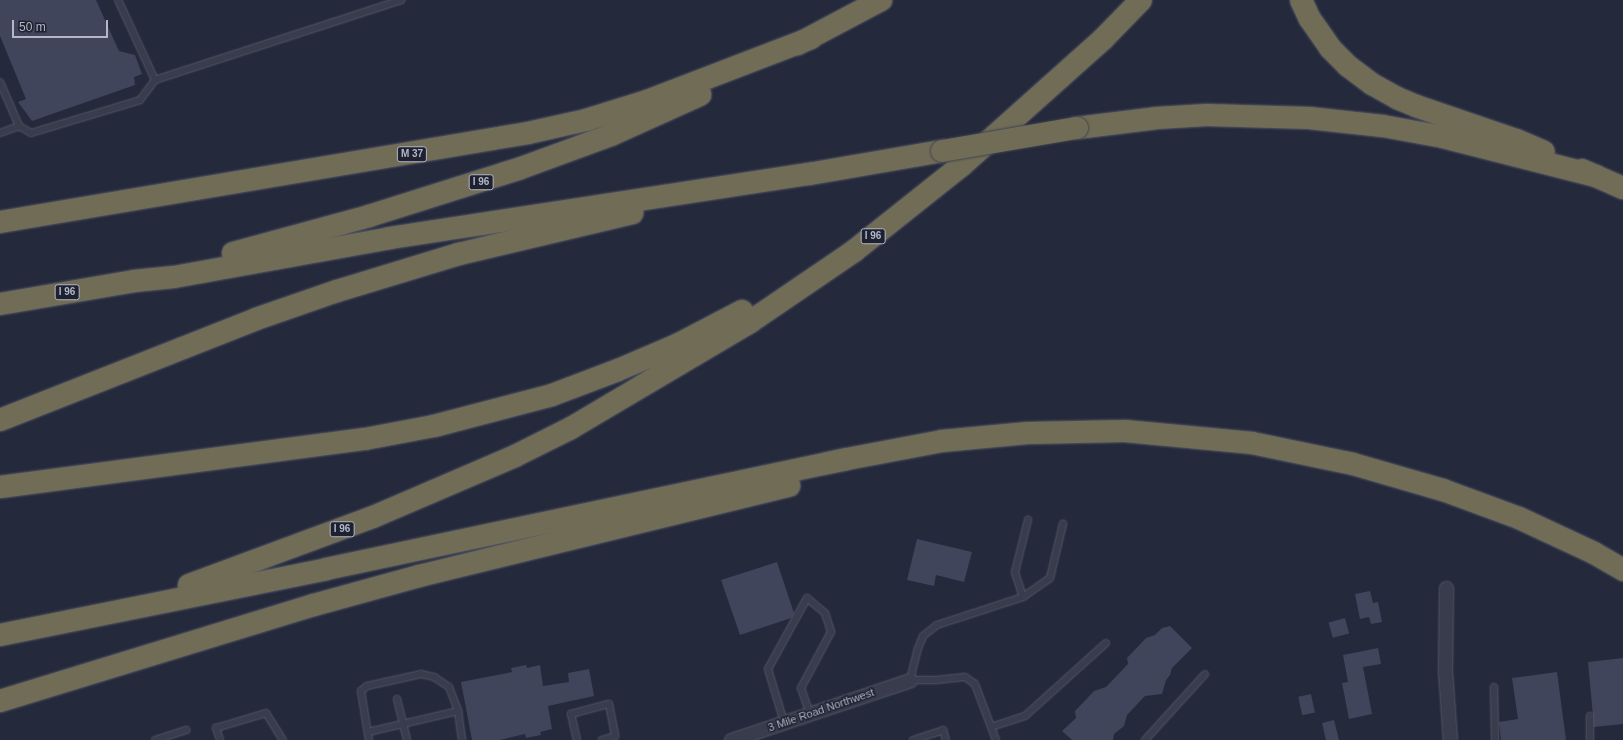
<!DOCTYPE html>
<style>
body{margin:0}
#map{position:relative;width:1623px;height:740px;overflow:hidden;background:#24293b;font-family:Arial,sans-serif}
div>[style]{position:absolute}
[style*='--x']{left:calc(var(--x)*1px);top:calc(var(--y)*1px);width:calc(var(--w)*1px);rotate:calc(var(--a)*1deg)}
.building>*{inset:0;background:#40455b;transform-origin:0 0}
.roads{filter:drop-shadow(0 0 1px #535766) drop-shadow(0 0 1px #535766)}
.lane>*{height:6px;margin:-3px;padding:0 3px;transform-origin:3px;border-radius:3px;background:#383c4c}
.street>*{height:13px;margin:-6.5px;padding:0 6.5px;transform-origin:6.5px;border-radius:6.5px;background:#383c4c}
.highway>*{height:22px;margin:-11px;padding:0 11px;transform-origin:11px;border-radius:11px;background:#716c55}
.bridges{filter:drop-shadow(0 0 1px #404453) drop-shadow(0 0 1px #404453)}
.highway-bridge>*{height:22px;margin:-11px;padding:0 11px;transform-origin:11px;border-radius:11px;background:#716c55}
span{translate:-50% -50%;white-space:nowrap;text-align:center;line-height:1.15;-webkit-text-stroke:3px #1d2130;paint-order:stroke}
.shield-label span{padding:1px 3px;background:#1d2130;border:1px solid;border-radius:3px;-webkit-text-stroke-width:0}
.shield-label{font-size:10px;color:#b3b7c7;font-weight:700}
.street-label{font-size:11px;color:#b3b7c7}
.scale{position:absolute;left:12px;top:20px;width:96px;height:18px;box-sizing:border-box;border:2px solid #b3b7c7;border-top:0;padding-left:5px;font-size:12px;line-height:14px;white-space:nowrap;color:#b3b7c7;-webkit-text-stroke:3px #1d2130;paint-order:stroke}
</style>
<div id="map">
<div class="building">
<i style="clip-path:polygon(0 0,96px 0,119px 51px,135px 55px,142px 74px,134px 77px,135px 85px,32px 121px,18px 102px,26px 99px,0 36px)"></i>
<i style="clip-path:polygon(917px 539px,972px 552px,964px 582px,936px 575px,934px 586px,907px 580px)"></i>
<i style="clip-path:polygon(777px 562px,794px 613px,791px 618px,740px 635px,721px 580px)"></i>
<i style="clip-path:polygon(1370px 591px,1373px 603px,1378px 602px,1382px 622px,1371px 624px,1369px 617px,1360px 619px,1355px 594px)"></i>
<i style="left:1345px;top:618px;width:16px;height:17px;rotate:75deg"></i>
<i style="clip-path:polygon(1170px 626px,1192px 648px,1172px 668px,1170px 675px,1166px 680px,1162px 694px,1145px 696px,1127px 715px,1124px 726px,1114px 734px,1113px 740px,1072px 740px,1062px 731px,1076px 718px,1075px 711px,1094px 691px,1106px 687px,1128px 664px,1127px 658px,1146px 638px,1155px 635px,1162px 628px)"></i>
<i style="clip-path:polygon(1378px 648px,1381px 664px,1363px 667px,1372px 714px,1349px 719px,1342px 683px,1348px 682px,1343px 655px)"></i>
<i style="clip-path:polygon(1623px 658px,1623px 724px,1594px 727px,1588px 662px)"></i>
<i style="clip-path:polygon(526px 665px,527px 668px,540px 665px,543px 686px,569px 682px,568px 673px,589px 669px,594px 696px,548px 706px,552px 729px,540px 732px,541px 735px,526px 738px,525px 734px,500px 740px,472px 740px,461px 682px,512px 672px,511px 668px)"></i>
<i style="clip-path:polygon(1557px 672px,1566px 740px,1501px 740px,1499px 722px,1518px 719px,1512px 678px)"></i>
<i style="left:1311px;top:694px;width:19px;height:13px;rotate:78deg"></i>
<i style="clip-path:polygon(1334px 720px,1339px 740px,1326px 740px,1322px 723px)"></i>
</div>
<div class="roads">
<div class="lane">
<i style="--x:155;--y:80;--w:259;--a:-18"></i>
<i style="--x:0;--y:82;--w:48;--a:66.6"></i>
<i style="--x:0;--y:133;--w:20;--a:-20"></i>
<i style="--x:19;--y:126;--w:14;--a:30"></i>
<i style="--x:31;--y:133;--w:114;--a:-16.8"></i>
<i style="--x:140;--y:100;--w:25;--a:-53"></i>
<i style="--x:155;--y:80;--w:88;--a:-114.8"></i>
<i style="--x:1023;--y:597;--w:26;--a:-108"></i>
<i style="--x:1015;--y:572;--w:54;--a:-76"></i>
<i style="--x:1494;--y:687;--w:53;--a:88.9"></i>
<i style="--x:397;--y:699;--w:42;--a:76.3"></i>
<i style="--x:1590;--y:716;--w:24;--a:90"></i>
<i style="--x:784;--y:722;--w:55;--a:-106.8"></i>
<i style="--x:768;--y:669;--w:81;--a:-61.2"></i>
<i style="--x:807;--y:598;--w:23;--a:40"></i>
<i style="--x:825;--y:613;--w:20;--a:72"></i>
<i style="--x:831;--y:632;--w:64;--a:118.2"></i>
<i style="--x:801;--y:688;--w:28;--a:71"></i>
<i style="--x:991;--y:727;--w:36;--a:-18"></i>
<i style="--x:1025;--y:716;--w:109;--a:-42"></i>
<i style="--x:368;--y:732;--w:92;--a:-13.1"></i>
<i style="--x:155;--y:740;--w:33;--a:-18"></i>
<i style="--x:220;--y:740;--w:13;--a:-108"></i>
<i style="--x:216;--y:728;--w:52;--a:-16.7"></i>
<i style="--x:266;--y:713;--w:32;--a:58"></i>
<i style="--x:369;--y:740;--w:50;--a:-99.3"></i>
<i style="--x:361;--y:691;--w:8;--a:-40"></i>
<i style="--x:367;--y:686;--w:55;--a:-12.5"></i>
<i style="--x:421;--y:674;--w:13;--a:13"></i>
<i style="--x:434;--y:677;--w:18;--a:34"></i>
<i style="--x:449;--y:687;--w:26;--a:69"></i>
<i style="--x:458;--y:711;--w:29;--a:82"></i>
<i style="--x:577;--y:740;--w:27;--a:-103"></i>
<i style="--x:571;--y:714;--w:39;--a:-15"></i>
<i style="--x:609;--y:704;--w:33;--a:79"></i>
<i style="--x:615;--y:736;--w:14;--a:163"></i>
<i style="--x:913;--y:740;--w:32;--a:-18"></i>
<i style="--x:943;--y:730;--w:10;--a:73"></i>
<i style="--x:996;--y:740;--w:60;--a:-110.6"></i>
<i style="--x:975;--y:684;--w:12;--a:-145"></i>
<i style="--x:965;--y:677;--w:29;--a:174"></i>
<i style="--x:936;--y:680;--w:26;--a:180"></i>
<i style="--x:910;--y:680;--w:30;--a:-76"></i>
<i style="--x:917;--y:651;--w:16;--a:-68"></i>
<i style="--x:923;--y:636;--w:18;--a:-38"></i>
<i style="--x:937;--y:625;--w:90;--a:-18"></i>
<i style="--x:1023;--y:597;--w:33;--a:-35"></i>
<i style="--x:1050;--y:578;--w:56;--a:-76.5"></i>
<i style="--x:1145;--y:740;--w:89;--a:-47.7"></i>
</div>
<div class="street">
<i style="--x:1446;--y:588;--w:83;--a:90.7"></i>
<i style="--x:1445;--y:671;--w:69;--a:85.9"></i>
<i style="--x:731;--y:740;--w:189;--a:-18.5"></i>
</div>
<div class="highway">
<i style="--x:1301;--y:0;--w:21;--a:65"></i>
<i style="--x:1310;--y:19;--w:35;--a:55"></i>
<i style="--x:1330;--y:48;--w:25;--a:45"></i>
<i style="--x:1348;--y:66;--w:30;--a:37"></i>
<i style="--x:1372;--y:84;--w:29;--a:29"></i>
<i style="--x:1397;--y:98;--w:21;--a:23"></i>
<i style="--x:1416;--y:106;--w:106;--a:18.8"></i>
<i style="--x:1516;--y:140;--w:30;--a:23"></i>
<i style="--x:798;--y:44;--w:94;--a:-27.9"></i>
<i style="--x:1077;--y:128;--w:81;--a:-7.1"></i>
<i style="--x:1157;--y:118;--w:50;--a:-3.4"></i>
<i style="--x:1207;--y:115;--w:102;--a:1.7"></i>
<i style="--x:1309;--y:118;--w:74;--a:6.2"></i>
<i style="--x:1383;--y:126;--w:61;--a:10.4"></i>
<i style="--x:1443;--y:137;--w:158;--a:14.3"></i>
<i style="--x:1582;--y:170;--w:45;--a:23.7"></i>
<i style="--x:0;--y:222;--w:535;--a:-9.57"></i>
<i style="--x:528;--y:133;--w:59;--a:-12.6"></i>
<i style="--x:586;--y:120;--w:64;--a:-17.3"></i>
<i style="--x:647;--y:101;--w:176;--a:-21"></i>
<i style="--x:233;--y:253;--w:141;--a:-15.2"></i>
<i style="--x:369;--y:216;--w:159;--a:-17.5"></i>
<i style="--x:521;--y:168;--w:96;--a:-20.1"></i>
<i style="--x:611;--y:135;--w:98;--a:-24.2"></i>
<i style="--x:0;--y:304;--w:136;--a:-9.7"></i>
<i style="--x:134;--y:281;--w:40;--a:-5.7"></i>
<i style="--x:174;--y:277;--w:219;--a:-10.2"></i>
<i style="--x:390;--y:238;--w:424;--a:-8.7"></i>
<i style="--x:809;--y:174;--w:135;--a:-9.8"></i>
<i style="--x:0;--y:420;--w:275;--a:-21.5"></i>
<i style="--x:256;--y:319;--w:86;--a:-19.1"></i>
<i style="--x:337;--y:291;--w:127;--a:-16.9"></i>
<i style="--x:459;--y:254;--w:178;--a:-13.3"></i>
<i style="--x:0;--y:487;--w:368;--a:-7.5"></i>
<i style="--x:365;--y:439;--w:70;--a:-10.7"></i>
<i style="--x:434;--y:426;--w:122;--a:-14.7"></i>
<i style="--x:552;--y:395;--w:71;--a:-20.7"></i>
<i style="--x:618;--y:370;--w:66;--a:-23.1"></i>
<i style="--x:679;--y:344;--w:71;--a:-27.6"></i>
<i style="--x:189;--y:585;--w:196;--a:-20.3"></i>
<i style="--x:373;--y:517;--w:155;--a:-23.2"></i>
<i style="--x:515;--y:456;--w:63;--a:-26.6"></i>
<i style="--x:571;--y:428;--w:208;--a:-30.6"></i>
<i style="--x:750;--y:322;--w:126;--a:-34.3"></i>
<i style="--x:854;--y:251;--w:137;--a:-38.5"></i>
<i style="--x:961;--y:166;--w:191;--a:-41.8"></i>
<i style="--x:1103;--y:39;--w:54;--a:-45.7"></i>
<i style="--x:0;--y:635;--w:333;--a:-11.4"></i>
<i style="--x:326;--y:569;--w:532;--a:-11.92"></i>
<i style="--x:847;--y:459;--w:97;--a:-10.7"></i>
<i style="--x:942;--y:441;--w:86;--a:-5.3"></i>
<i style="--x:1028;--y:433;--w:97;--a:-1.2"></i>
<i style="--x:1125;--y:431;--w:128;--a:5.4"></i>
<i style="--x:1252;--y:443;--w:103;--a:11.7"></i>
<i style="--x:1353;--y:464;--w:94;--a:16.1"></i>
<i style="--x:1443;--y:490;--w:81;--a:20.2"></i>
<i style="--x:1519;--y:518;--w:83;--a:25"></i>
<i style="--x:1594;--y:553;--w:34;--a:30"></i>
<i style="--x:0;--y:701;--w:328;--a:-17"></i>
<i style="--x:314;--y:605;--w:109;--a:-15.4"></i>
<i style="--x:419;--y:576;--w:381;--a:-13.7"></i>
</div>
</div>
<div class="bridges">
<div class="highway-bridge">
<i style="--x:942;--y:151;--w:137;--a:-9.7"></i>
</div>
</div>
<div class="shield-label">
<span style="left:412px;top:154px">M 37</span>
<span style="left:481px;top:182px">I 96</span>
<span style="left:873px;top:236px">I 96</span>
<span style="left:67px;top:292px">I 96</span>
<span style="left:342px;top:529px">I 96</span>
</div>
<div class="street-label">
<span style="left:821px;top:710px;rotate:-19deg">3 Mile Road Northwest</span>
</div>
<div class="scale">50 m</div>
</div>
